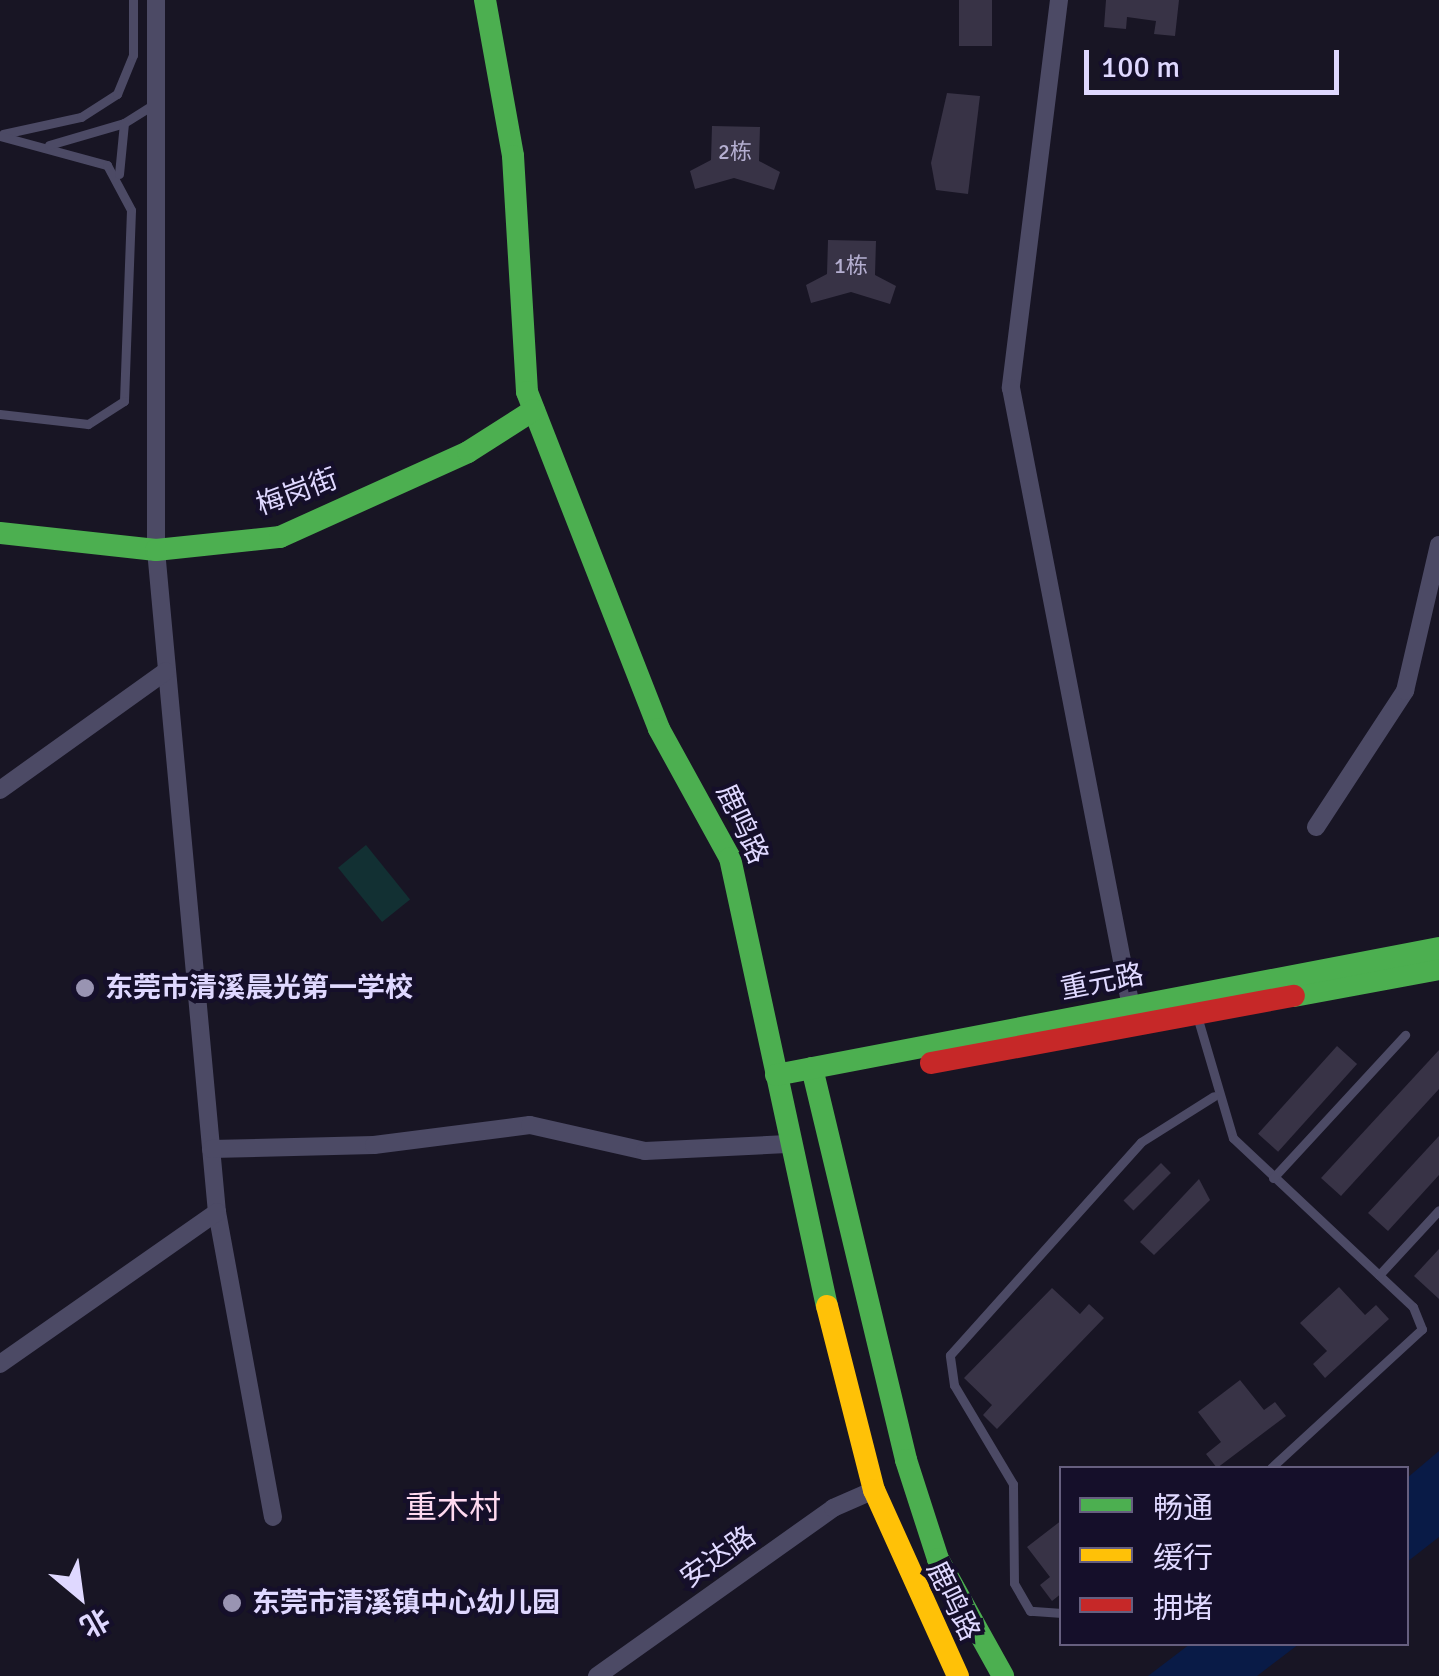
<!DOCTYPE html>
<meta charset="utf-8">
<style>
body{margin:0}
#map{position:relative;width:1439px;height:1676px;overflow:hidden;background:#181524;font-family:Signika,"Noto Sans SC",sans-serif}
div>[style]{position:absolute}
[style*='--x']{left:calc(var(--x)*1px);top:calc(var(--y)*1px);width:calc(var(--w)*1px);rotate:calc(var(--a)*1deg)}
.green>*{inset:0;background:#123033;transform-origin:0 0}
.water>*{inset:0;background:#091b47}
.building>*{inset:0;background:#383346;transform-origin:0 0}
.lane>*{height:9px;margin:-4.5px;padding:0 4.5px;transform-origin:4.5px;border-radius:4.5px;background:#4c4a65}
.street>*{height:18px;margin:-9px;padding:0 9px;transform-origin:9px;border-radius:9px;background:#4c4a65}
.fast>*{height:22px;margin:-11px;padding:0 11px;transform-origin:11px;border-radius:11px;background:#4caf50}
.slow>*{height:22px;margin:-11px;padding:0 11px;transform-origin:11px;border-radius:11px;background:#ffc107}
.jam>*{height:22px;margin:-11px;padding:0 11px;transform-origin:11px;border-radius:11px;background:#c62828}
.dots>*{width:28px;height:28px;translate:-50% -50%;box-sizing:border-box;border:5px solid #150f2a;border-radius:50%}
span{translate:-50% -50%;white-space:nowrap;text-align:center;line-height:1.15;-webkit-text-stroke:8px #150f2a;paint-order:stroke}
.number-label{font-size:22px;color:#b5afd1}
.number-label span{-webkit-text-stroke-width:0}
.street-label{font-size:28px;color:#dfd8ff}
.poi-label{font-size:28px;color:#dfd8ff;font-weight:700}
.left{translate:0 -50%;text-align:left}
.quarter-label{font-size:32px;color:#ffdaf0}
.legend{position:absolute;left:1059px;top:1466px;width:350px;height:180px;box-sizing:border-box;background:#150f2a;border:2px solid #665f7f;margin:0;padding:12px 18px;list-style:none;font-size:30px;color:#dfd8ff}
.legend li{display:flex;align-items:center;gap:20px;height:50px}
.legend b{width:50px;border:2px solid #665f7f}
.north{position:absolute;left:30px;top:1546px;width:100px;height:100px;-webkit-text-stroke:8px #150f2a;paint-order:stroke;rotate:151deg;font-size:28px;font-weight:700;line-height:40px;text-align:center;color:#dfd8ff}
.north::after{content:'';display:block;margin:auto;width:35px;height:45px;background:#dfd8ff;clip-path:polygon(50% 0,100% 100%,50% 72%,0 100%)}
.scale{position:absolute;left:1084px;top:50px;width:255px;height:45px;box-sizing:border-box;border:5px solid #dfd8ff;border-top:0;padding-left:12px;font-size:30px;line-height:35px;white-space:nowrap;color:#dfd8ff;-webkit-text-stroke:8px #150f2a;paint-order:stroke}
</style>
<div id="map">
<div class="green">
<i style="left:366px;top:845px;width:70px;height:36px;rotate:51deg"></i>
</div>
<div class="water">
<i style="clip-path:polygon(1439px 1451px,1439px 1537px,1407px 1562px,1407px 1478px)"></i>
<i style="clip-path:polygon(1190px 1644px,1299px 1644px,1257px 1676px,1148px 1676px)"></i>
</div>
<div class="building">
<i style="left:959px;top:0;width:33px;height:46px"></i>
<i style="clip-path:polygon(1106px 0,1179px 0,1175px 36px,1154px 34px,1156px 21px,1127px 17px,1126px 29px,1104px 27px)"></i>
<i style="clip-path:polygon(947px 93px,980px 96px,968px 194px,936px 190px,931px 163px)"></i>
<i style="clip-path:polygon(712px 126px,760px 127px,759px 161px,780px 172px,774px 190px,734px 178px,695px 189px,690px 171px,711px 160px)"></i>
<i style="clip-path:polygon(828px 240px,876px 241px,875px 275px,896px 286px,890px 304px,851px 292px,811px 303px,806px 285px,827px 274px)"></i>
<i style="left:1337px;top:1046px;width:27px;height:118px;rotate:42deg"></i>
<i style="clip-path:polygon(1439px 1050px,1439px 1089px,1341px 1196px,1321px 1178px)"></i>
<i style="clip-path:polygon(1439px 1136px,1439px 1175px,1388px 1231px,1368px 1213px)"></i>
<i style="left:1161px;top:1163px;width:14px;height:53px;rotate:45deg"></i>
<i style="clip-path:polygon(1199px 1179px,1210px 1200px,1154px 1255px,1140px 1242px)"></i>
<i style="clip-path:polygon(1439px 1249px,1439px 1299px,1414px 1276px)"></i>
<i style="clip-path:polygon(1339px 1287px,1365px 1315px,1376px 1305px,1389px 1319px,1325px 1378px,1313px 1364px,1327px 1351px,1300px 1323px)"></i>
<i style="clip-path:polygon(1052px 1288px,1080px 1314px,1089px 1304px,1104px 1318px,997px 1429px,983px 1415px,992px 1405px,964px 1378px)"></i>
<i style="clip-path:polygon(1240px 1380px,1264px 1410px,1275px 1402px,1286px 1416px,1217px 1468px,1206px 1454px,1221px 1442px,1198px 1412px)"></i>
<i style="clip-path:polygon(1062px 1520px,1062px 1593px,1052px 1601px,1040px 1585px,1050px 1577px,1027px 1547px)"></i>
</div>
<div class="lane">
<i style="--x:3;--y:134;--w:80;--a:-12.3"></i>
<i style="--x:81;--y:117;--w:43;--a:-32.6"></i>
<i style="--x:117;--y:94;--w:42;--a:-67.7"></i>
<i style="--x:133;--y:55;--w:55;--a:-90"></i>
<i style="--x:0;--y:136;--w:111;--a:15.2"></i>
<i style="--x:107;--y:165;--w:51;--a:61.9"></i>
<i style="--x:131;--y:210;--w:191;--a:92.1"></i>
<i style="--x:124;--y:401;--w:43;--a:147.4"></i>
<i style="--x:88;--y:424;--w:89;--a:-173.5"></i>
<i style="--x:49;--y:145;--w:78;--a:-16.3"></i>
<i style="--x:124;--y:123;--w:36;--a:-32"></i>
<i style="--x:119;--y:174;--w:51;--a:-84.4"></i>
<i style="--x:1197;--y:1016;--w:127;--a:73.6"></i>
<i style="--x:1233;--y:1138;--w:247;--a:43.2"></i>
<i style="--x:1413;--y:1307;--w:24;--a:68"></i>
<i style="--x:1422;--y:1329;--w:205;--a:137.4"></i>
<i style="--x:1273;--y:1178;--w:195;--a:-47.3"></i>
<i style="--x:1379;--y:1275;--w:88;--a:-47.3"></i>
<i style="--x:1062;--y:1613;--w:32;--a:-176"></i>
<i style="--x:1030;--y:1611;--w:32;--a:-120"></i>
<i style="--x:1014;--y:1583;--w:99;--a:-90.6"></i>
<i style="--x:1013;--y:1484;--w:115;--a:-120.8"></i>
<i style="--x:954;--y:1385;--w:30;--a:-98"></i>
<i style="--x:950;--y:1355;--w:286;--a:-48.1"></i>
<i style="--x:1141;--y:1142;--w:86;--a:-32.2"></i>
</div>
<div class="street">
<i style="--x:156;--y:0;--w:550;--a:90"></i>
<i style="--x:156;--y:550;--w:665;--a:84.74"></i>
<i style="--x:217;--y:1212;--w:310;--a:79.6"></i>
<i style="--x:1059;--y:0;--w:391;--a:97.1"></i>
<i style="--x:1011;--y:388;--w:631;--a:79.03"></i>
<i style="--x:0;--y:790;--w:204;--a:-35.6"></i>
<i style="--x:1316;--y:827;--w:163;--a:-56.8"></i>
<i style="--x:1405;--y:691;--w:150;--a:-76.9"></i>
<i style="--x:211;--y:1149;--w:163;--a:-1.4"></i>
<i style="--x:374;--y:1145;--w:157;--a:-7.3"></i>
<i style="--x:530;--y:1125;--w:118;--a:12.7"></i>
<i style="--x:645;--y:1151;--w:142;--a:-2.8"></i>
<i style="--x:0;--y:1364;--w:265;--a:-35"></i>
<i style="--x:597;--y:1676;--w:290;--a:-35.4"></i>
<i style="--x:833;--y:1508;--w:45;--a:-23.7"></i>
</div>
<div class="fast">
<i style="--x:485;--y:0;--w:158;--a:79.8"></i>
<i style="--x:513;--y:156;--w:236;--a:86.6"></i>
<i style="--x:527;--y:392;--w:362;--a:68.6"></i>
<i style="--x:659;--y:729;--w:147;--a:61.2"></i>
<i style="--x:730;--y:858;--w:458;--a:77.8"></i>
<i style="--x:0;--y:533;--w:157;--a:6.2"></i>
<i style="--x:156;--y:550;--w:125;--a:-6"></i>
<i style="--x:280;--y:537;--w:206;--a:-24.3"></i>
<i style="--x:468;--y:452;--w:78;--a:-32.5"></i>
<i style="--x:1294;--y:996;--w:147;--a:-10.5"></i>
<i style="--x:812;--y:1068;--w:403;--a:76.5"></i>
<i style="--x:906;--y:1460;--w:104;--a:72.1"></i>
<i style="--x:938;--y:1559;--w:134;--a:60.9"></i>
<i style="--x:776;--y:1075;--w:675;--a:-10.84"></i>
</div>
<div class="slow">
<i style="--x:827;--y:1306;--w:190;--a:75.7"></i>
<i style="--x:874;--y:1490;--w:204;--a:65.7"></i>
</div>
<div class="jam">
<i style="--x:931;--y:1063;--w:369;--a:-10.5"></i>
</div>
<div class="dots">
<i style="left:85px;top:988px;background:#9994b2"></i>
<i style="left:232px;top:1603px;background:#9994b2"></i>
</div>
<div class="number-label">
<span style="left:735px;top:152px">2栋</span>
<span style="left:851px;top:266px">1栋</span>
</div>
<div class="street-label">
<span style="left:297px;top:492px;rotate:-20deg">梅岗街</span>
<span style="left:742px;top:824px;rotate:65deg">鹿鸣路</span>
<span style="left:1102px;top:982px;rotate:-11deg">重元路</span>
<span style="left:718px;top:1557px;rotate:-35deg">安达路</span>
<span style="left:953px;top:1601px;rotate:64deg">鹿鸣路</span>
</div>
<div class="poi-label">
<span class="left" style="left:105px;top:988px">东莞市清溪晨光第一学校</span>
<span class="left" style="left:252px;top:1603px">东莞市清溪镇中心幼儿园</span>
</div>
<div class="quarter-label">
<span style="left:453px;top:1508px">重木村</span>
</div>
<ul class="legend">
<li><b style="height:12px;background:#4caf50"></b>畅通</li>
<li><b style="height:12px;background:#ffc107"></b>缓行</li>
<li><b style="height:12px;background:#c62828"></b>拥堵</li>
</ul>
<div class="north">北</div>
<div class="scale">100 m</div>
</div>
